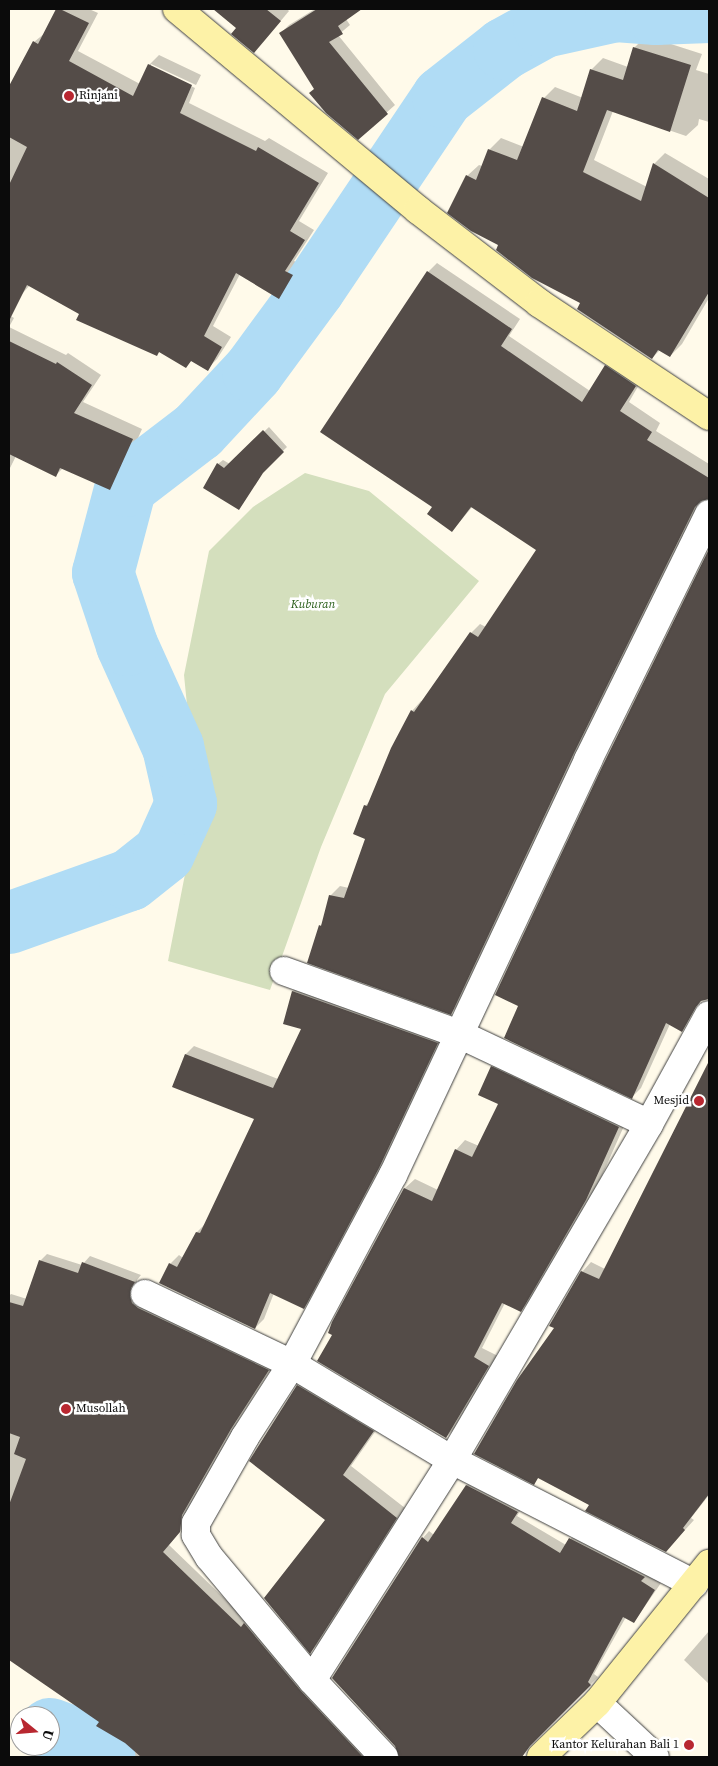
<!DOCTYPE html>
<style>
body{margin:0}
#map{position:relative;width:718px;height:1766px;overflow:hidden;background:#fffaea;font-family:"Source Serif 4",serif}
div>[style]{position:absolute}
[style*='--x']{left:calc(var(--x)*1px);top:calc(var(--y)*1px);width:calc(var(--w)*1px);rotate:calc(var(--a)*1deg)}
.cemetery>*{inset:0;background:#d4dfbd}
.shadow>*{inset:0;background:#0003}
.river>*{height:62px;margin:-31px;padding:0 31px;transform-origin:31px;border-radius:31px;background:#b0dcf5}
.building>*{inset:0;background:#544c48}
.roads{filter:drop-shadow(0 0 1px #3e3e3e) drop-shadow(0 0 1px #3e3e3e)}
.minor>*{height:28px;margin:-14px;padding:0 14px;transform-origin:14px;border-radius:14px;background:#fff}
.tertiary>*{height:28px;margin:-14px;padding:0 14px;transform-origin:14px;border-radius:14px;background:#fff}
.secondary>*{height:28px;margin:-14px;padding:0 14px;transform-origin:14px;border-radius:14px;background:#fdf2a7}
.dots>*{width:14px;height:14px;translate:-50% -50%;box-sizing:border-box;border:2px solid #fff;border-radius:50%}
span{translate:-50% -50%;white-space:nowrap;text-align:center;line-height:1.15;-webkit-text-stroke:5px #fff;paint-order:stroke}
.poi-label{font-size:12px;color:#0b0b0b}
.left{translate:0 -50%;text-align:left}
.right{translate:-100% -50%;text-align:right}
.park-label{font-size:12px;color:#2d611e;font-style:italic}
.frame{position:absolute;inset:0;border:10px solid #0b0b0b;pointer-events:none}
.north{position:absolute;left:10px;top:1706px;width:50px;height:50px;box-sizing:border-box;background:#fff;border:1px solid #9d9d9d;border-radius:50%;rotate:107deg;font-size:14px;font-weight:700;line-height:20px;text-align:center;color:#0b0b0b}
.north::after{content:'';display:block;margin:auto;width:18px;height:22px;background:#b82730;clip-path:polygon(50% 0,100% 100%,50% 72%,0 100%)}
</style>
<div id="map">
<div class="cemetery">
<i style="clip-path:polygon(305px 473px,369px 491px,479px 581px,385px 694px,321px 847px,270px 990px,168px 961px,187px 864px,194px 775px,184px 675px,209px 551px,253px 507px)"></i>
</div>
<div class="shadow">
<i style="clip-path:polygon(57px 9px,89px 9px,98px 13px,78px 51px,140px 84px,149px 65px,159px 55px,201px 75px,196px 85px,151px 64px,151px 67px,195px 88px,189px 103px,265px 141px,269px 138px,328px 173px,299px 221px,314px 230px,294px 261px,302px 265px,289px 287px,279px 297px,240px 274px,213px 326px,231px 337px,217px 359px,207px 369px,192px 360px,186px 366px,160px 351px,156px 355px,30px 285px,22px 294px,9px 288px,9px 89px,34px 42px,45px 33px)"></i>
<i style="clip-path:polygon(215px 9px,287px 9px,289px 11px,263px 42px,237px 28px)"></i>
<i style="clip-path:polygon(315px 9px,360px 9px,346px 19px,350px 25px,338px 35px,395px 105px,358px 138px,316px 89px,281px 33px,289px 25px)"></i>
<i style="clip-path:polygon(646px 36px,702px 54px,696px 70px,709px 74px,709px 122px,699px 119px,698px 125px,686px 136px,613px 111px,594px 160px,647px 187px,654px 164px,665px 153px,709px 179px,709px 298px,682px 344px,670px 356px,660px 350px,652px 358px,582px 303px,500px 244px,467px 176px,479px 165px,482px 166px,489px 150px,501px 138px,524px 147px,544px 98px,555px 87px,583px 98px,591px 70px,603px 58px,628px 67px,634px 48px)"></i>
<i style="clip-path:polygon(437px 263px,520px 319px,509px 336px,590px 391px,606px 366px,615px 357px,644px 376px,629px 402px,660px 423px,656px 431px,709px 464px,709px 498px,703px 499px,583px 742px,460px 1004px,451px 1013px,320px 926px,324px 922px,330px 896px,340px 886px,349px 888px,367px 838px,365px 806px,370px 801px,412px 711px,421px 701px,423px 702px,471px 633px,480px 624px,486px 627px,537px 550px,473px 506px,452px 531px,434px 507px,428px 272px)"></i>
<i style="clip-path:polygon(9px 315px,14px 318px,9px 327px,66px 355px,68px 353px,101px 375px,83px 402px,142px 429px,120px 479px,110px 488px,63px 468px,56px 475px,16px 456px,9px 470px)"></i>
<i style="clip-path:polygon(269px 427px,287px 447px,266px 467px,239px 509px,218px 464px,223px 460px,230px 464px)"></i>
<i style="clip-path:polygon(709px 552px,709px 973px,684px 1017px,670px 1024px,641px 1088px,632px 1097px,519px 1005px,603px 767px)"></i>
<i style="clip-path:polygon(301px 983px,445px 1035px,387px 1158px,312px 1299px,304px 1307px,274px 1293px,264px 1319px,255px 1328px,170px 1264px,179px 1255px,183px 1258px,197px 1232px,205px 1224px,256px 1119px,174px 1087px,186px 1054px,194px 1046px,278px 1079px,303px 1029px,284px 1023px,293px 991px)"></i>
<i style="clip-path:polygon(502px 1058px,628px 1117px,596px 1189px,530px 1301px,520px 1311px,505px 1303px,482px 1348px,498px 1356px,456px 1427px,446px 1437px,333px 1334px,405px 1188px,415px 1179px,438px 1190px,456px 1150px,465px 1140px,479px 1146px,500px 1103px,492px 1067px)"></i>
<i style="clip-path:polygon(709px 1064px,709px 1495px,691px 1518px,694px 1520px,675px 1541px,590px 1505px,539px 1477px,534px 1483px,556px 1328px,582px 1272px,591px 1262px,605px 1269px)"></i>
<i style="clip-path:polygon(47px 1254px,82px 1265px,90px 1256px,141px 1275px,137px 1280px,136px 1288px,275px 1363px,238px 1421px,189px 1507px,187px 1523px,169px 1545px,248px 1621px,376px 1757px,110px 1757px,125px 1742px,100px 1722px,9px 1658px,9px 1296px,11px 1294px,27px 1299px,40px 1261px)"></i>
<i style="clip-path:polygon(307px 1377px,382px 1422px,351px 1466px,405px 1508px,319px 1643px,310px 1652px,326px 1520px,298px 1386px)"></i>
<i style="clip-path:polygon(474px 1478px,524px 1504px,517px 1516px,566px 1545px,577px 1531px,661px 1583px,634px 1622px,626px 1617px,594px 1674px,598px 1677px,593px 1682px,519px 1757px,400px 1757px,423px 1538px,429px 1531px,434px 1535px,467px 1485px)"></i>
<i style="clip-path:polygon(709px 1631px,709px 1684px,684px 1660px)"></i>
<i style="clip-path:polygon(47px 1753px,57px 1753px,62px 1757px,43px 1757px)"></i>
</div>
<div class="river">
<i style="--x:9;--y:923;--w:128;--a:-19.6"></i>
<i style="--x:130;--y:880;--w:43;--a:-38.5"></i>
<i style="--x:164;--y:853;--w:54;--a:-65.8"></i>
<i style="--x:186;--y:804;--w:58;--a:-102.8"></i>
<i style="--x:173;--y:747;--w:112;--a:-114.3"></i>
<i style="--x:127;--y:645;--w:76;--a:-108.4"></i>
<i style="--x:103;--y:573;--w:90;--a:-75.2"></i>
<i style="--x:126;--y:486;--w:91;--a:-37.4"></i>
<i style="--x:198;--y:431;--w:81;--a:-47"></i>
<i style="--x:253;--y:372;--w:103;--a:-53.7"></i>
<i style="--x:314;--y:289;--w:231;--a:-56.1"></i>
<i style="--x:443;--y:97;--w:78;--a:-38.2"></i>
<i style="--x:504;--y:49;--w:46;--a:-28.8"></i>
<i style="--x:544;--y:27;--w:74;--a:-12.5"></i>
<i style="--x:616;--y:11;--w:40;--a:4.3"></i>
<i style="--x:656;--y:14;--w:53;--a:-2.2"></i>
<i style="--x:50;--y:1729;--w:33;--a:20"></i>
<i style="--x:81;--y:1740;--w:29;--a:36"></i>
</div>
<div class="building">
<i style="clip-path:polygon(56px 9px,60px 9px,89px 23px,69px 61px,133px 96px,148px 64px,192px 85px,180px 113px,256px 151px,258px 147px,319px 183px,290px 231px,305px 240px,285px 271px,293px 275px,279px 299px,236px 273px,204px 336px,222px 347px,208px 371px,191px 361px,186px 368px,159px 352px,157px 356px,76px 320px,79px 314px,27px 285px,9px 321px,9px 185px,27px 147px,9px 137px,9px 86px,33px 41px,38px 44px)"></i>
<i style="clip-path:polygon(213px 9px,266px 9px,281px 21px,254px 53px,231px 34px,236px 28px)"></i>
<i style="clip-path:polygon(317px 9px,362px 9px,338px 26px,343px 34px,329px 42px,388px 114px,358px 140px,326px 113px,309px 93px,314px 89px,279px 33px)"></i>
<i style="clip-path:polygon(633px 47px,691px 65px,670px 132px,607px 110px,583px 172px,641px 201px,653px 163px,709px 198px,709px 292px,670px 357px,658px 350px,652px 359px,577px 309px,580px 303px,532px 278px,496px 250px,498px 245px,471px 231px,447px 213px,466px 175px,476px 180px,488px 149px,517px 160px,542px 97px,577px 111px,590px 69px,623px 80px)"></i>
<i style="clip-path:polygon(427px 271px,512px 329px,501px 346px,582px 402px,605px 365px,636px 386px,620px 411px,652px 432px,647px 440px,709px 478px,709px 499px,701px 501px,695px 507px,574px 753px,451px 1015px,307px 963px,319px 925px,321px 926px,329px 895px,344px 898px,365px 839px,353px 834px,364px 805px,367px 806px,391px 748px,411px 710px,414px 712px,470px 632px,478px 637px,536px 550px,471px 507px,452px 532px,427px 514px,432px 507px,320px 432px)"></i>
<i style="clip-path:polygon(9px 341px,56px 364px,57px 362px,92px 385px,74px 413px,133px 439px,110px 490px,60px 468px,56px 477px,9px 454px)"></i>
<i style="clip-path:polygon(263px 430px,284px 452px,263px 473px,239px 510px,203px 488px,217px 463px,224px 468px)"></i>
<i style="clip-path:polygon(709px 549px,709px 999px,701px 1001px,696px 1007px,682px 1032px,666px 1023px,632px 1099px,504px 1038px,518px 1006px,495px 995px,602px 767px)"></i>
<i style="clip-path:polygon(292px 991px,438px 1043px,379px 1168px,304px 1309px,270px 1293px,255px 1329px,159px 1283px,169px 1263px,177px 1267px,196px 1232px,200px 1233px,254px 1119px,172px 1087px,185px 1054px,273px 1088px,301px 1029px,283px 1024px)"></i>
<i style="clip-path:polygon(709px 1061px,709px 1494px,683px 1528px,685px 1530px,666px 1552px,585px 1511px,589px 1505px,538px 1478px,534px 1485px,474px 1454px,517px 1380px,554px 1328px,549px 1326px,581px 1271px,599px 1279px)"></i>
<i style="clip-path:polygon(491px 1066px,619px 1127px,586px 1200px,521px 1312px,502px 1303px,474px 1357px,489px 1366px,446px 1438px,317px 1361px,332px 1335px,328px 1333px,332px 1322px,404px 1188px,432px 1201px,455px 1149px,472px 1157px,498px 1104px,478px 1095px)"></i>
<i style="clip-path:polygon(39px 1260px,78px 1273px,82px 1262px,135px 1282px,131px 1288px,130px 1296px,132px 1303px,138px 1308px,269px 1370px,231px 1429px,182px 1515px,180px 1532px,163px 1552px,241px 1627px,244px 1623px,301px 1691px,363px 1757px,141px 1757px,125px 1743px,96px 1726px,99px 1722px,9px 1660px,9px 1505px,26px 1459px,14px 1454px,20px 1437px,9px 1433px,9px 1302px,23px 1306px)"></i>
<i style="clip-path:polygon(297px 1385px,374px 1431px,343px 1475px,397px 1518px,310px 1654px,264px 1598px,325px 1520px,249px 1461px)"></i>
<i style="clip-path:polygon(466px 1485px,518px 1512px,511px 1523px,560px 1553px,569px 1538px,645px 1577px,641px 1581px,655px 1590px,634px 1623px,623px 1617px,588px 1682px,591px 1685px,530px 1746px,522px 1757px,399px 1757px,395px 1746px,332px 1678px,422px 1537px,428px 1542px)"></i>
</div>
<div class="roads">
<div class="minor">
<i style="--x:284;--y:971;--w:186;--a:19.8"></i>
<i style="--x:459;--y:1034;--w:210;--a:25.3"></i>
<i style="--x:145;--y:1294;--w:163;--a:25.5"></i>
<i style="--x:292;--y:1364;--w:187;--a:31"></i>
<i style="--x:452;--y:1460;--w:272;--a:27.1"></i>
<i style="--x:312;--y:1680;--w:160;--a:-129.9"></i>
<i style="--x:209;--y:1557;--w:26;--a:-121"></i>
<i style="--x:196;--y:1535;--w:12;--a:-90"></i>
<i style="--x:196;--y:1523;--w:99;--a:-60.3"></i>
<i style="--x:245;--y:1437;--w:87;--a:-57.2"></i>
<i style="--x:292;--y:1364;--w:214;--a:-61.9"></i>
<i style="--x:393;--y:1175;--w:459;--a:-64.8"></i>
<i style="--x:588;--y:760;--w:274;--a:-63.8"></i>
<i style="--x:384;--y:1757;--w:105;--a:-133.1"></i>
<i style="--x:312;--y:1680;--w:261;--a:-57.5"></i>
<i style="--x:452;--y:1460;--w:389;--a:-59.6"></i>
<i style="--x:649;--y:1124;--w:124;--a:-61.2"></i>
</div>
<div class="tertiary">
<i style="--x:597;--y:1703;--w:79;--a:43"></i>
</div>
<div class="secondary">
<i style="--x:177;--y:9;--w:314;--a:39.8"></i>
<i style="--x:418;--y:210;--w:153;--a:37.5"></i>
<i style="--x:539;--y:303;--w:204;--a:33.6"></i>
<i style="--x:541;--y:1757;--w:78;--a:-44"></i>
<i style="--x:597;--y:1703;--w:179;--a:-51.1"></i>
</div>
</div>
<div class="dots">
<i style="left:69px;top:96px;background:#b82730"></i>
<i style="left:699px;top:1101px;background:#b82730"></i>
<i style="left:66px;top:1409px;background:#b82730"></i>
<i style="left:689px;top:1745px;background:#b82730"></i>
</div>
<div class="poi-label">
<span class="left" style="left:79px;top:96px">Rinjani</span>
<span class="right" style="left:689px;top:1101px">Mesjid</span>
<span class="left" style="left:76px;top:1409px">Musollah</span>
<span class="right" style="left:679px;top:1745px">Kantor Kelurahan Bali 1</span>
</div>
<div class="park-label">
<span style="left:313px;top:605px">Kuburan</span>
</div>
<div class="frame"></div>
<div class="north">U</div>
</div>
